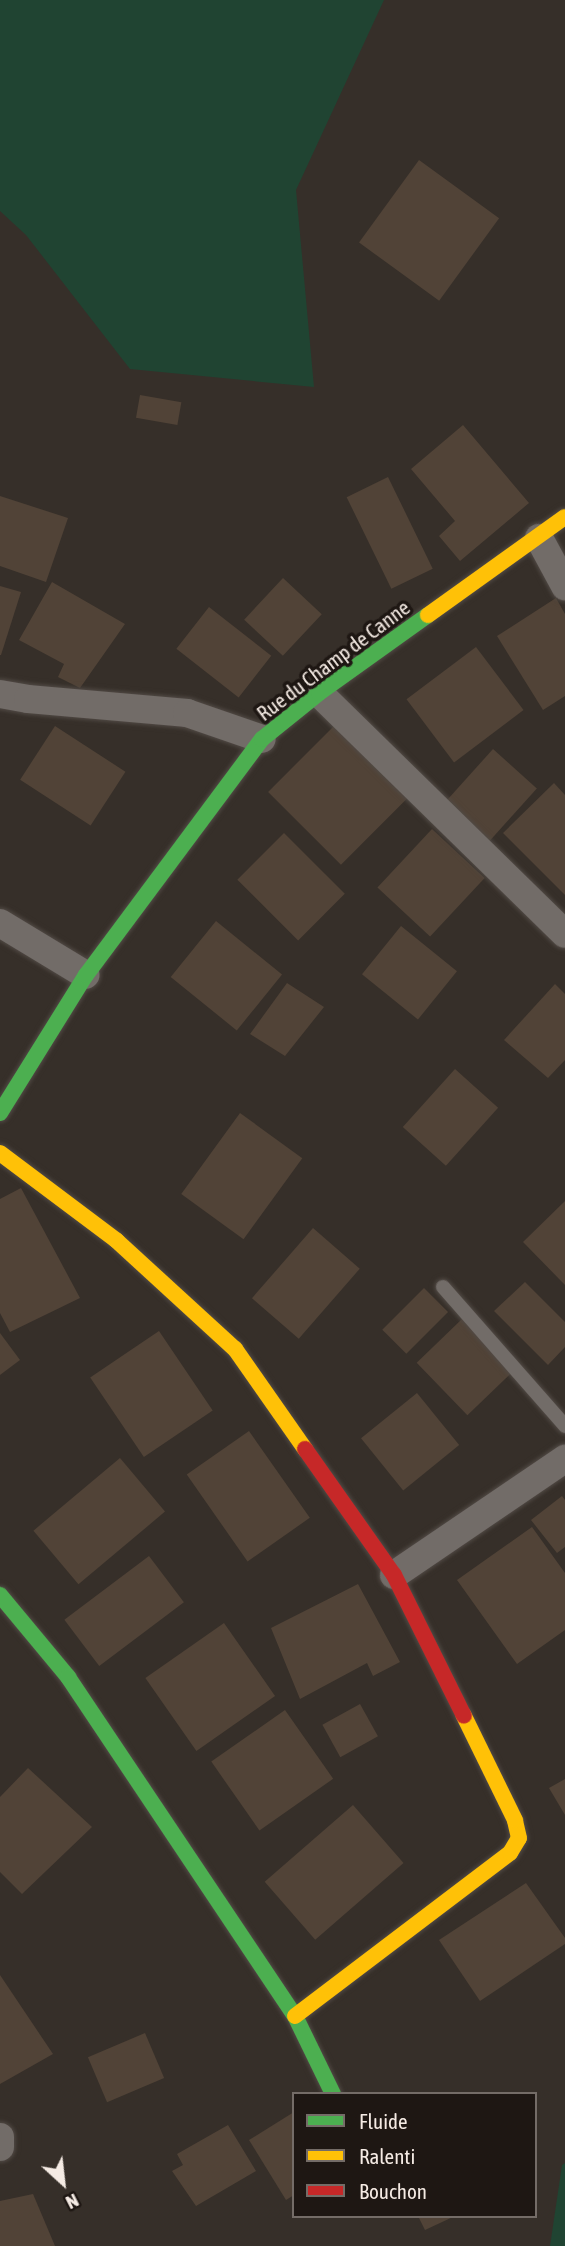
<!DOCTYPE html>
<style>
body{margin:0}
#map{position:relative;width:565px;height:2246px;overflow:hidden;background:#362f29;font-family:"Asap Condensed",sans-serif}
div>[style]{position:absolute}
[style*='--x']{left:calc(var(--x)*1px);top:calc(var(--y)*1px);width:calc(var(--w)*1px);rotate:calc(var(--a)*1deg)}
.green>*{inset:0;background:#204432}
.building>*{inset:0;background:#514337;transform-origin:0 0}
.roads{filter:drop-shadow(0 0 2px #514a45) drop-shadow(0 0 2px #514a45)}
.lane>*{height:14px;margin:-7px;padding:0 7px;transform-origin:7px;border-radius:7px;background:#726c68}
.street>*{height:28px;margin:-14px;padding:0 14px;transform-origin:14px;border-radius:14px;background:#726c68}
.fast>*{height:16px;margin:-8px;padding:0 8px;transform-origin:8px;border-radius:8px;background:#4caf50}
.slow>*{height:16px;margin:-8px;padding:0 8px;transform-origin:8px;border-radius:8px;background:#ffc107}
.jam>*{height:16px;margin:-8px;padding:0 8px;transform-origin:8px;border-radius:8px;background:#c62828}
span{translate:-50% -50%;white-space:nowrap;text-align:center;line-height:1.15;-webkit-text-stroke:7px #1e1713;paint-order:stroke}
.street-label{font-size:21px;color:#f5ebe4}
.legend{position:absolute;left:292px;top:2092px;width:245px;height:126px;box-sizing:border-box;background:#1e1713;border:2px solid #746c67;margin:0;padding:9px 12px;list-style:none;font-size:21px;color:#f5ebe4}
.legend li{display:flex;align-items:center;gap:14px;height:35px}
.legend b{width:35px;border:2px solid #746c67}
.north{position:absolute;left:28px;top:2148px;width:70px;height:70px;-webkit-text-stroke:5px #1e1713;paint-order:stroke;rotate:153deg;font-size:19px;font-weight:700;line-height:28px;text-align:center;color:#f5ebe4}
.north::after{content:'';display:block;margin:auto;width:24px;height:32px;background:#f5ebe4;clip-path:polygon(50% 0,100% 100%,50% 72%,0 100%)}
</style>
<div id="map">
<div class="green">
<i style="clip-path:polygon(0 0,384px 0,296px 190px,314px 387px,130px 369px,26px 235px,0 211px)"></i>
<i style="clip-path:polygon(565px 2163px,565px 2246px,550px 2246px,562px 2165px)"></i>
</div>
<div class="building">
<i style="left:419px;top:160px;width:99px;height:102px;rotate:36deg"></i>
<i style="left:140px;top:395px;width:42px;height:23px;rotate:10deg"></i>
<i style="clip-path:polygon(463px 425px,529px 503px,460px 561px,439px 536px,455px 521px,411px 469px)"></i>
<i style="left:388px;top:477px;width:102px;height:46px;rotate:64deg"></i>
<i style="clip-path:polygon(0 496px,68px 518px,46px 582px,0 566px)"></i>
<i style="left:283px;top:578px;width:53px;height:57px;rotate:43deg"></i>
<i style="clip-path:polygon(52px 582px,125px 624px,80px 688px,58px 677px,64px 664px,19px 640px)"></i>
<i style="clip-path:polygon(0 586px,21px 592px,1px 655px,0 655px)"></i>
<i style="clip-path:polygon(556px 598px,565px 614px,565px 696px,543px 710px,497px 636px)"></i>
<i style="left:209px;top:607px;width:79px;height:53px;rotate:38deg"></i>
<i style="left:476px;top:647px;width:79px;height:87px;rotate:53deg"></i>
<i style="left:336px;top:724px;width:103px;height:96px;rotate:45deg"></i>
<i style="left:55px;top:726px;width:84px;height:64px;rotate:33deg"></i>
<i style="left:493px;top:749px;width:59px;height:82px;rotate:42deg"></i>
<i style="clip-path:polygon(554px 783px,565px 795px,565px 895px,503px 833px)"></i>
<i style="left:432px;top:829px;width:72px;height:80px;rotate:43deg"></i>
<i style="left:284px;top:833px;width:86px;height:66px;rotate:45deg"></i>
<i style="left:216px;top:921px;width:85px;height:72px;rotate:39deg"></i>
<i style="left:401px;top:926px;width:72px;height:62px;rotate:39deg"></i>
<i style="clip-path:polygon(287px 983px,324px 1007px,285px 1056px,250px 1034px)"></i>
<i style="clip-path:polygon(555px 984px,565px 994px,565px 1060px,548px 1078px,504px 1040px)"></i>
<i style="left:455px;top:1069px;width:58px;height:78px;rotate:42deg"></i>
<i style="left:240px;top:1113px;width:77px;height:100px;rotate:36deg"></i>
<i style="clip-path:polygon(21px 1188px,80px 1298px,10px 1332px,0 1313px,0 1199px)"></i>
<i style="clip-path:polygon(565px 1201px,565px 1285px,523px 1242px)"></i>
<i style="left:313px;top:1228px;width:62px;height:93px;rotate:41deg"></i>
<i style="clip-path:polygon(525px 1282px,565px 1322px,565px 1347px,548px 1365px,494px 1311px)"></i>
<i style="left:424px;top:1288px;width:34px;height:59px;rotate:45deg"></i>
<i style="left:462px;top:1319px;width:73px;height:63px;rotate:46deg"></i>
<i style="left:159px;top:1331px;width:96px;height:83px;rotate:56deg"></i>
<i style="clip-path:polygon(0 1333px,20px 1360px,0 1375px)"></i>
<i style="left:417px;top:1393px;width:67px;height:72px;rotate:51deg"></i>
<i style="left:249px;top:1431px;width:106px;height:76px;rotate:55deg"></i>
<i style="left:120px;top:1458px;width:70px;height:113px;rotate:50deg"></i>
<i style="clip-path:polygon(562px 1496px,565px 1500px,565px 1547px,557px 1553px,531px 1520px)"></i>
<i style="clip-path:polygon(532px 1527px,565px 1573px,565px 1630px,517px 1664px,457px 1580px)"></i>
<i style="left:149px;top:1556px;width:58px;height:106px;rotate:53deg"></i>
<i style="clip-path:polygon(358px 1584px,400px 1662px,373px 1676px,367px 1663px,300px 1699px,271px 1628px)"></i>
<i style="left:224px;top:1623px;width:89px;height:96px;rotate:55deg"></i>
<i style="left:360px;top:1704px;width:37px;height:43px;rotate:61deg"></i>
<i style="left:285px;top:1710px;width:84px;height:90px;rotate:55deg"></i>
<i style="clip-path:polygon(28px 1768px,92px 1827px,22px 1894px,0 1872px,0 1797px)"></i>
<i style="clip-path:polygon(565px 1779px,565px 1815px,549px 1788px)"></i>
<i style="left:353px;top:1805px;width:77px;height:117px;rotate:49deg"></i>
<i style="clip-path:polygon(526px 1883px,565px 1938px,565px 1944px,480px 2001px,439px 1940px)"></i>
<i style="clip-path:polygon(0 1975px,53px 2054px,0 2084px)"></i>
<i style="left:145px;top:2033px;width:49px;height:62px;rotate:67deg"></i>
<i style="clip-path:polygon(294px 2112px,294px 2195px,286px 2200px,249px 2140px)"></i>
<i style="clip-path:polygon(228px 2125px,256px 2171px,196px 2206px,172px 2171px,183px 2165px,177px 2154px)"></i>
<i style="clip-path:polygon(33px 2194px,55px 2246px,0 2246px,0 2201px)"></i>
<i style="clip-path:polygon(418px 2216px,455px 2216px,425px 2230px)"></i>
</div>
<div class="roads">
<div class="lane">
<i style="--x:443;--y:1287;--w:185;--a:48.7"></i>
</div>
<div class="street">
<i style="--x:539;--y:538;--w:55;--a:61.6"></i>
<i style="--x:319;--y:693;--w:344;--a:44.4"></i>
<i style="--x:0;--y:694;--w:28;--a:10"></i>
<i style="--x:28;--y:699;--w:160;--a:5"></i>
<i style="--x:187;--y:713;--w:79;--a:19.1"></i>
<i style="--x:0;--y:923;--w:100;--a:31.2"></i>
<i style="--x:394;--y:1575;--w:207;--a:-34.2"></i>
<i style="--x:0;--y:2137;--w:10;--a:90"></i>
</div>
<div class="fast">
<i style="--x:0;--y:1113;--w:163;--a:-58.1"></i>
<i style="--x:86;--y:975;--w:294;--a:-53.3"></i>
<i style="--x:262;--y:739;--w:73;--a:-38.9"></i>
<i style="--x:319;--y:693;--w:134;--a:-35.6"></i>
<i style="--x:0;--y:1595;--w:107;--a:50.3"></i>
<i style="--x:68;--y:1677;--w:408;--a:56.2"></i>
<i style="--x:295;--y:2016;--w:87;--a:64"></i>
</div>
<div class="slow">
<i style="--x:428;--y:615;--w:168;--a:-35.6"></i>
<i style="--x:0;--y:1153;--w:146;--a:36.9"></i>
<i style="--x:117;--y:1241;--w:160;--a:42.5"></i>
<i style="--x:235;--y:1349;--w:122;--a:55"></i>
<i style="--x:295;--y:2016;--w:270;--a:-37.2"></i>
<i style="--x:510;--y:1853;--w:17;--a:-59"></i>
<i style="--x:519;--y:1838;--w:18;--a:-103"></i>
<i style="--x:515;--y:1820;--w:116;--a:-116.1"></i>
</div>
<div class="jam">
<i style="--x:305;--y:1449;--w:154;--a:54.8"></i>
<i style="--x:394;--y:1575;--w:157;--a:63.6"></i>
</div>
</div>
<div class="street-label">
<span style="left:333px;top:660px;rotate:-37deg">Rue du Champ de Canne</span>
</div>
<ul class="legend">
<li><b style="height:9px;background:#4caf50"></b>Fluide</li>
<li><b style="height:9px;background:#ffc107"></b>Ralenti</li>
<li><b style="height:9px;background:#c62828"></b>Bouchon</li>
</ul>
<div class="north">N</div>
</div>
